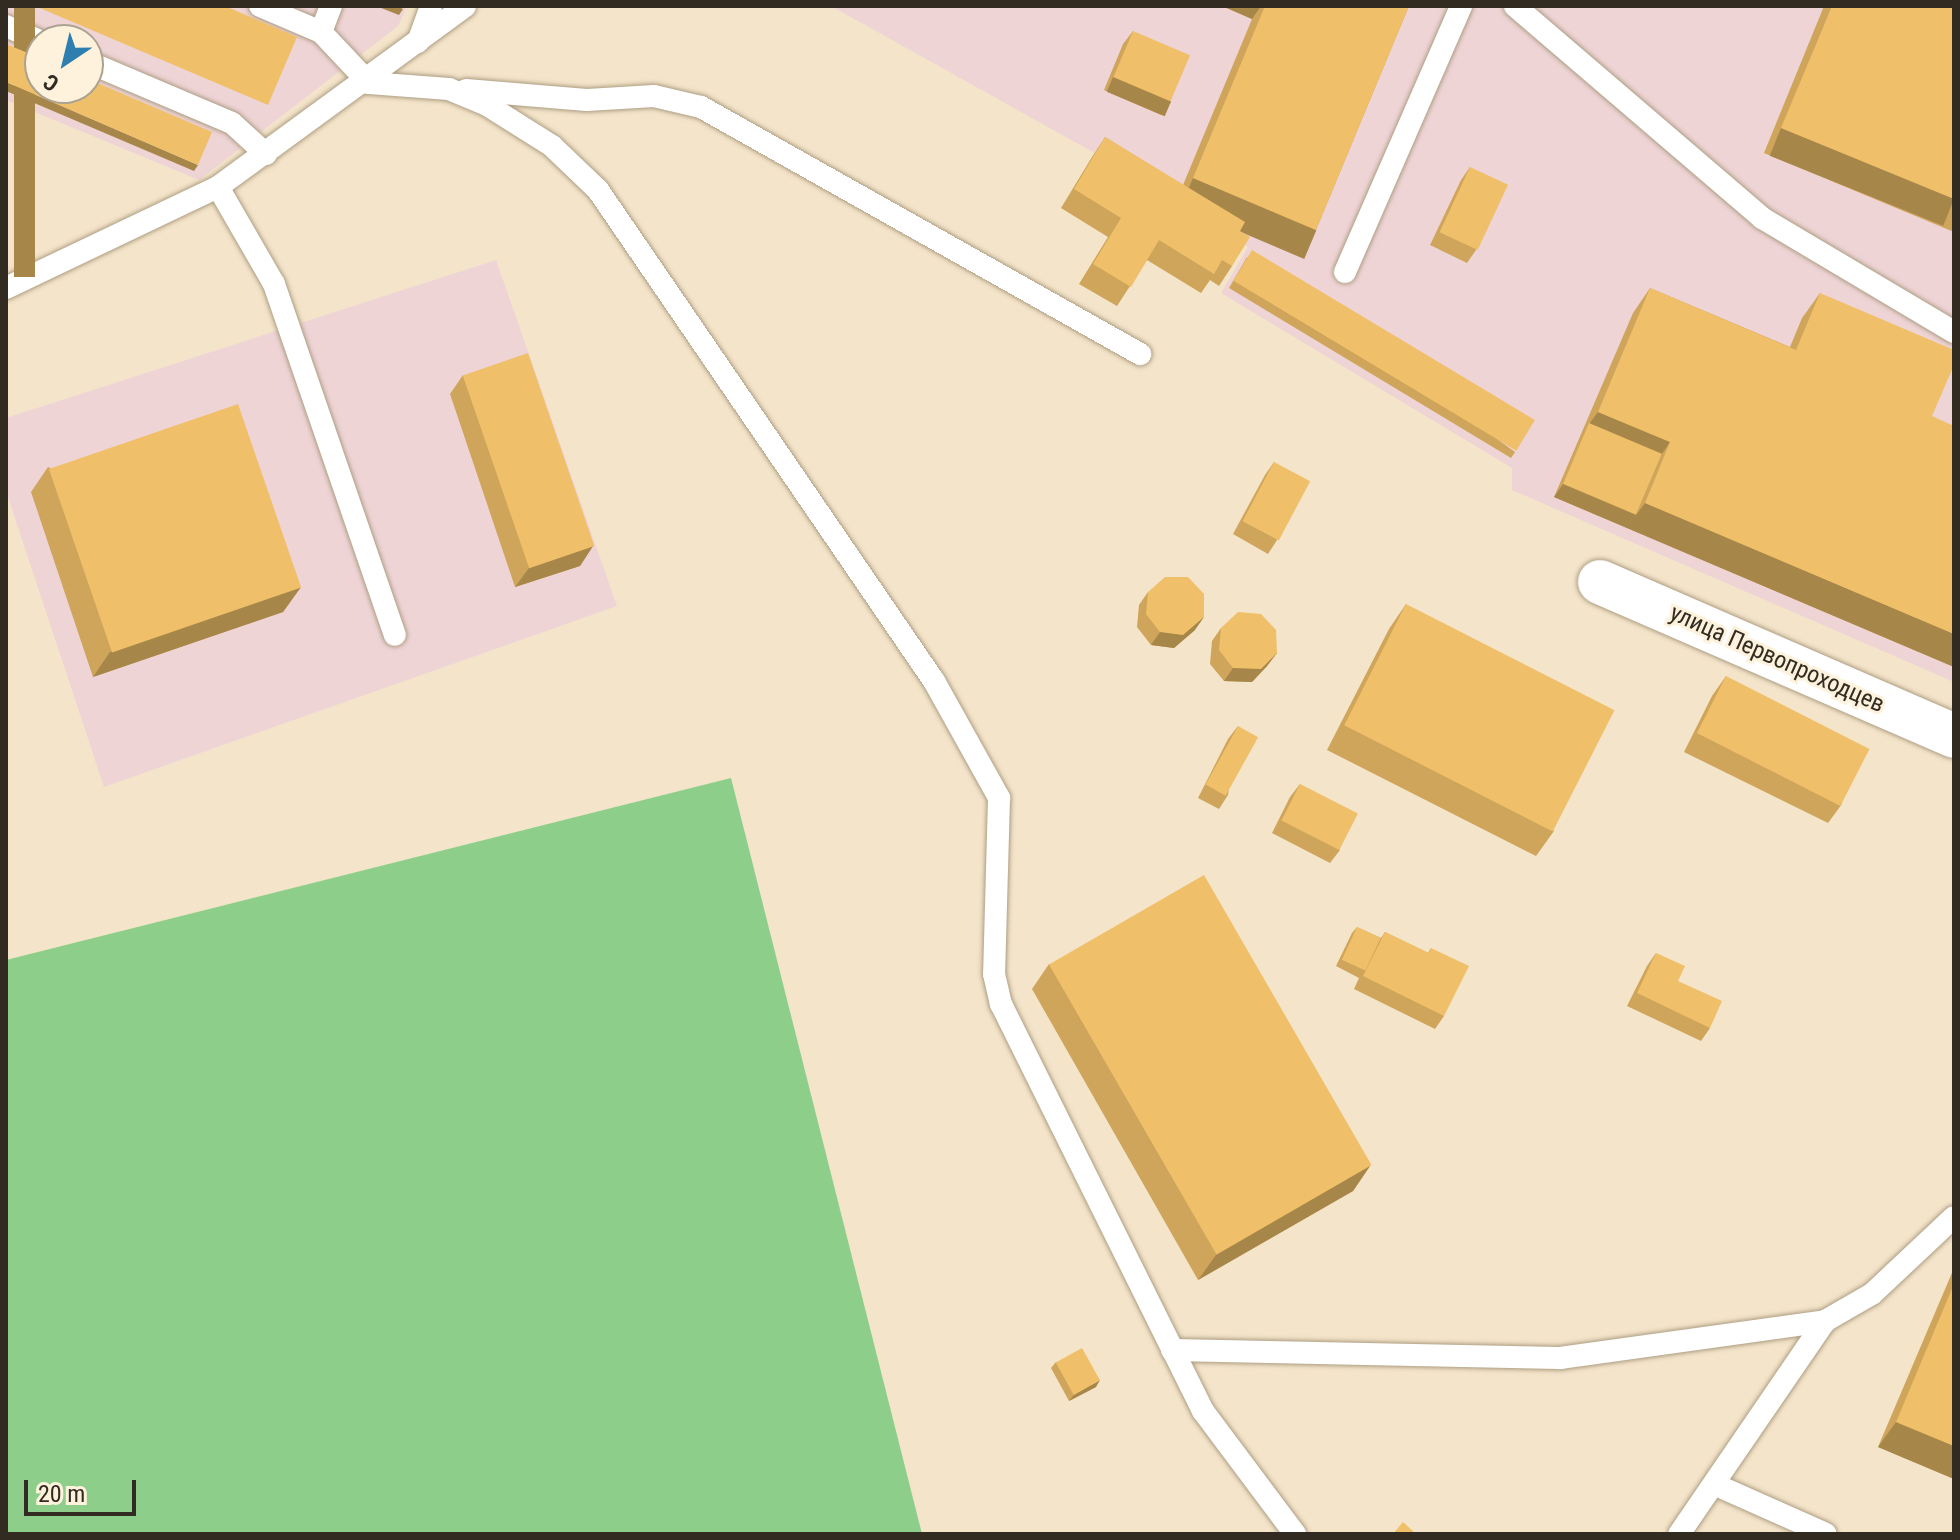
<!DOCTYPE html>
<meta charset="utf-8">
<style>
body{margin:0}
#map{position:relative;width:1960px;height:1540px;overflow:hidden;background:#f4e4c9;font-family:"Roboto Condensed",sans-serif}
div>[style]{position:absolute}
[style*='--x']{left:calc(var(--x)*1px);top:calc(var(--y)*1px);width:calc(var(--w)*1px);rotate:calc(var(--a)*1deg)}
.industrial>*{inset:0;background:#efd4d6}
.green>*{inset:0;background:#8dce8b}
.roads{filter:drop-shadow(0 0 2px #ad9e84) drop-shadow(0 0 2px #ad9e84)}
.lane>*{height:22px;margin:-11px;padding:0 11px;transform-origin:11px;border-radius:11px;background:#fff}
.street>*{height:44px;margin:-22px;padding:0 22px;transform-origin:22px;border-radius:22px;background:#fff}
.wall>*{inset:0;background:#cea55a}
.shaded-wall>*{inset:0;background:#a7864a;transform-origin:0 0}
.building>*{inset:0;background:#efc069;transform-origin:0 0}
span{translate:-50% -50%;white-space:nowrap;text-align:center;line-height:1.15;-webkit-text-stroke:6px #fef2dc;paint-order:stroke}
.street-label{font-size:24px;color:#312b21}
.frame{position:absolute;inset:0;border:8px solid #312b21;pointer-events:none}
.north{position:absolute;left:24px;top:24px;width:80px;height:80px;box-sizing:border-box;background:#fef2dc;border:2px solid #aca291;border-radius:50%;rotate:215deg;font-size:22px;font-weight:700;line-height:32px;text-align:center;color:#312b21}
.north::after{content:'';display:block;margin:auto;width:28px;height:36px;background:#2e7fb0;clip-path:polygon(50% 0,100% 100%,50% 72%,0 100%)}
.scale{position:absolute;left:24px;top:1480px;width:112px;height:36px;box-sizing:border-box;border:4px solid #312b21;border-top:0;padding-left:10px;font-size:24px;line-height:28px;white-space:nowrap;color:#312b21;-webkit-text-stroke:6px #fef2dc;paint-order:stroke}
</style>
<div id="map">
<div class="industrial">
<i style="clip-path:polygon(evenodd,6px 6px,407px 6px,398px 26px,199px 180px,6px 100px,6px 6px,40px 40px,88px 40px,88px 88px,40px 88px,40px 40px)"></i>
<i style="clip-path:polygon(831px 6px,1954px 6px,1954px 682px,1512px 490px,1512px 468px,1221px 293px,1248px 247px,1170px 195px)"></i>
<i style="clip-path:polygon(496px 260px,617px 606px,104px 787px,6px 491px,6px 418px)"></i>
</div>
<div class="green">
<i style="clip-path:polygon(731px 778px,922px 1534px,6px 1534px,6px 960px)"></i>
</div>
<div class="roads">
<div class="lane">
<i style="--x:260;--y:6;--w:66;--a:23.1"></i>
<i style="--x:331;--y:6;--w:28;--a:111"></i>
<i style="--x:321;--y:32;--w:70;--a:46.7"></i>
<i style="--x:369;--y:83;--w:80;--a:4.3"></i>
<i style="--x:449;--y:89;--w:41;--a:22.8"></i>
<i style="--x:487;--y:105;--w:77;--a:32.2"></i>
<i style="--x:552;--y:146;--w:64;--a:43.7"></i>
<i style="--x:598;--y:190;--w:595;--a:55.62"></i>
<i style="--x:934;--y:681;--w:134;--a:60.9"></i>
<i style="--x:999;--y:798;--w:176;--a:91.6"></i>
<i style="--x:994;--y:974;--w:31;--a:77"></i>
<i style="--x:1001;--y:1004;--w:454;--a:63.6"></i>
<i style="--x:1203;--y:1411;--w:154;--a:53.2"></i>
<i style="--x:1515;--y:6;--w:326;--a:40.6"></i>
<i style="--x:1762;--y:218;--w:223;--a:30.7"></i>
<i style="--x:6;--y:26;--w:37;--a:24"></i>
<i style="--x:418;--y:42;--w:38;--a:-70"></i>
<i style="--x:88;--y:62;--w:156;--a:23"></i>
<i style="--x:232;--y:123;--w:46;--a:42.4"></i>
<i style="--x:466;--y:90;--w:121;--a:4.7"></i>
<i style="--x:587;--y:100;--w:67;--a:-3.4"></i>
<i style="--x:654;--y:96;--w:48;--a:13.2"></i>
<i style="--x:701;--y:107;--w:504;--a:29.36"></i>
<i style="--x:218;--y:187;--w:112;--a:60"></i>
<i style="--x:274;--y:284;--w:371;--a:71"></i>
<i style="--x:1345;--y:272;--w:290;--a:-66.4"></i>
<i style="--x:6;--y:288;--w:235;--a:-25.5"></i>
<i style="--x:218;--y:187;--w:306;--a:-36.2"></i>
<i style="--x:1825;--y:1321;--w:54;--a:-29.9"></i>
<i style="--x:1872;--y:1294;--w:112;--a:-43.2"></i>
<i style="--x:1172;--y:1350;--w:388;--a:1.2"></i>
<i style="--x:1560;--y:1358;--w:268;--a:-7.9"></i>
<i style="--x:1825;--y:1321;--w:258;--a:124.4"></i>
<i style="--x:1716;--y:1485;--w:120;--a:24"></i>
</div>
<div class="street">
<i style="--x:1600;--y:582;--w:386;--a:23.5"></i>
</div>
</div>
<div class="wall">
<i style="clip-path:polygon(1222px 6px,1409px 6px,1316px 230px,1298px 255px,1240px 230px,1232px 266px,1219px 286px,1210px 280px,1201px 293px,1147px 260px,1117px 306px,1079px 284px,1108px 237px,1061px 208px,1092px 157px,1105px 137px,1183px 185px,1252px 19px)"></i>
<i style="clip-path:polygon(1824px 6px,1954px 6px,1954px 232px,1764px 153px)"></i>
<i style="clip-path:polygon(1133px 31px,1171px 102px,1161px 115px,1104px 90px,1123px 44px)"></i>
<i style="clip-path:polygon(1470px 167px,1476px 250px,1467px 263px,1430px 245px,1461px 180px)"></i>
<i style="clip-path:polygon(1247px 257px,1515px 452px,1511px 458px,1229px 288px)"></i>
<i style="clip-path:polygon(1650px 288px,1790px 347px,1802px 318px,1820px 293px,1932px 416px,1954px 667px,1554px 497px,1633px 313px)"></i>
<i style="clip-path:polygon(463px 375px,593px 546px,580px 566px,515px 587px,450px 394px)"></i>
<i style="clip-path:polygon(1274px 462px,1277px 540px,1268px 554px,1233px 534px,1265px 475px)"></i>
<i style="clip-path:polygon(48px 467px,301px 587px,283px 612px,93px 677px,31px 492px)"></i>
<i style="clip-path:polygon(1148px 592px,1195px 630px,1174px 648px,1151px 645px,1137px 627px,1139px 605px)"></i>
<i style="clip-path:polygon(1406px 604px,1554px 831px,1536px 856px,1327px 750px,1389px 629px)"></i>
<i style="clip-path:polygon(1221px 628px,1277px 653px,1267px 666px,1252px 682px,1224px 681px,1210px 664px,1212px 641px)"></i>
<i style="clip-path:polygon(1726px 676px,1842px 804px,1828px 823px,1684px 752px,1712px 696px)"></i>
<i style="clip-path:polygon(1238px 726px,1228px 795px,1219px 809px,1198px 798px,1228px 739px)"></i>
<i style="clip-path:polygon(1300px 784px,1340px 850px,1330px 863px,1272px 833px,1290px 797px)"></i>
<i style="clip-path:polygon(1357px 927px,1381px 938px,1385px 932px,1428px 953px,1431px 948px,1444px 1016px,1435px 1029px,1354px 989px,1359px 978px,1336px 966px,1352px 933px)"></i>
<i style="clip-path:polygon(1656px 953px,1678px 981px,1710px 1028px,1701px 1041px,1627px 1006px,1647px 966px)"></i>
<i style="clip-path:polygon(1049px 964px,1370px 1166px,1353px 1191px,1198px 1280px,1032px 989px)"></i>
<i style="clip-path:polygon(1954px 1268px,1954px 1479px,1878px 1447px)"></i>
<i style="clip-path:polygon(1056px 1362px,1096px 1387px,1069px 1401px,1051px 1368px)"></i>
</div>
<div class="shaded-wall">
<i style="left:14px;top:6px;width:21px;height:271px"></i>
<i style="clip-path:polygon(376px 6px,397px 6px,403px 9px,399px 15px)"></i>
<i style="clip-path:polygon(1222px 6px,1261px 6px,1252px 19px)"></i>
<i style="left:1113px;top:77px;width:63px;height:16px;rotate:23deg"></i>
<i style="clip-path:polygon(6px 82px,198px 165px,194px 171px,6px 91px)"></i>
<i style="left:1781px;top:128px;width:187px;height:30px;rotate:22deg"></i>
<i style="left:1193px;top:178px;width:134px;height:31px;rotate:23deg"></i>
<i style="clip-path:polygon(1598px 412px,1670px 442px,1653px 467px,1589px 424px)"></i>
<i style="clip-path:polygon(1563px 484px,1636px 515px,1645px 503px,1954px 634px,1954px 667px,1554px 497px)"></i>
<i style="clip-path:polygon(593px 546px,580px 566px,515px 587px,529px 568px)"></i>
<i style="clip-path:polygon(301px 587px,283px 612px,93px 677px,110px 652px)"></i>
<i style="clip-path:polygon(1204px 617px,1195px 630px,1174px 648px,1151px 645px,1160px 632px)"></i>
<i style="clip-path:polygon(1277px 653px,1267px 666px,1252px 682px,1224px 681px,1233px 668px)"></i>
<i style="clip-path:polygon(1370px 1166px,1353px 1191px,1198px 1280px,1216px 1255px)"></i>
<i style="clip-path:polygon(1100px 1380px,1096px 1387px,1069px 1401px,1074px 1395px)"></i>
<i style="clip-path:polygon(1896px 1422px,1954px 1446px,1954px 1479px,1878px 1447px)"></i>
</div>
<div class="building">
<i style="clip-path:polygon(35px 6px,225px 6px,297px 37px,268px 105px)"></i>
<i style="clip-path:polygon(1265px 6px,1409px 6px,1316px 230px,1193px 178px)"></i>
<i style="clip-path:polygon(1832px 6px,1954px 6px,1954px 199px,1781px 128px)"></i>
<i style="left:1133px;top:31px;width:62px;height:50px;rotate:23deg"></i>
<i style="clip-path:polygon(6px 44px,40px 58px,40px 88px,88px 88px,88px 79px,212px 132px,198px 165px,6px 82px)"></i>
<i style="clip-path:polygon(1105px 137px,1245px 222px,1240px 231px,1250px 237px,1232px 266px,1222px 260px,1214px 274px,1159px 240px,1131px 287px,1093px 264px,1121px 218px,1074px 189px)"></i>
<i style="left:1470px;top:167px;width:42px;height:72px;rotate:25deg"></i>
<i style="left:1252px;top:250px;width:330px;height:36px;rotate:31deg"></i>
<i style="clip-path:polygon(1650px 288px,1796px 350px,1820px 293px,1954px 350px,1954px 365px,1932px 416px,1954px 426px,1954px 634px,1645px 503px,1670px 442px,1598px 412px)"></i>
<i style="left:528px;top:353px;width:204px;height:69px;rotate:71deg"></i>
<i style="left:238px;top:404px;width:194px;height:200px;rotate:71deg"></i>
<i style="left:1589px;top:423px;width:79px;height:66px;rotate:23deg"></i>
<i style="left:1274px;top:462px;width:41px;height:67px;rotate:28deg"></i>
<i style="clip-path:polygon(1165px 577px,1188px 577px,1204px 594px,1204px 617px,1183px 635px,1160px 632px,1146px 614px,1148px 592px)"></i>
<i style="left:1406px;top:604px;width:234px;height:136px;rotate:27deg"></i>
<i style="clip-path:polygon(1238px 612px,1261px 614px,1276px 630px,1277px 653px,1261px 669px,1233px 668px,1219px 650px,1221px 628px)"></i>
<i style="left:1726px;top:676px;width:161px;height:64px;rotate:27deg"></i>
<i style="left:1238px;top:726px;width:23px;height:67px;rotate:29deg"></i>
<i style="left:1300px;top:784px;width:65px;height:41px;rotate:27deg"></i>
<i style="left:1204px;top:875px;width:335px;height:179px;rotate:60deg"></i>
<i style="left:1357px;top:927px;width:26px;height:36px;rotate:25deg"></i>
<i style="clip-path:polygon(1385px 932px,1429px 953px,1431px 948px,1469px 966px,1444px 1016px,1363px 976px)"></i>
<i style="clip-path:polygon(1656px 953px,1685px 966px,1678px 981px,1722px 1001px,1710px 1028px,1637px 993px)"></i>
<i style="clip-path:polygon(1954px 1284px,1954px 1446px,1896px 1422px)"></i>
<i style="left:1082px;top:1348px;width:37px;height:30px;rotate:61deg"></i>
<i style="clip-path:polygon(1403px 1522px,1416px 1534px,1393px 1534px)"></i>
</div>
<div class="street-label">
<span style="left:1777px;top:659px;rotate:24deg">улица Первопроходцев</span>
</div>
<div class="frame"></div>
<div class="north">С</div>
<div class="scale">20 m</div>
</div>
